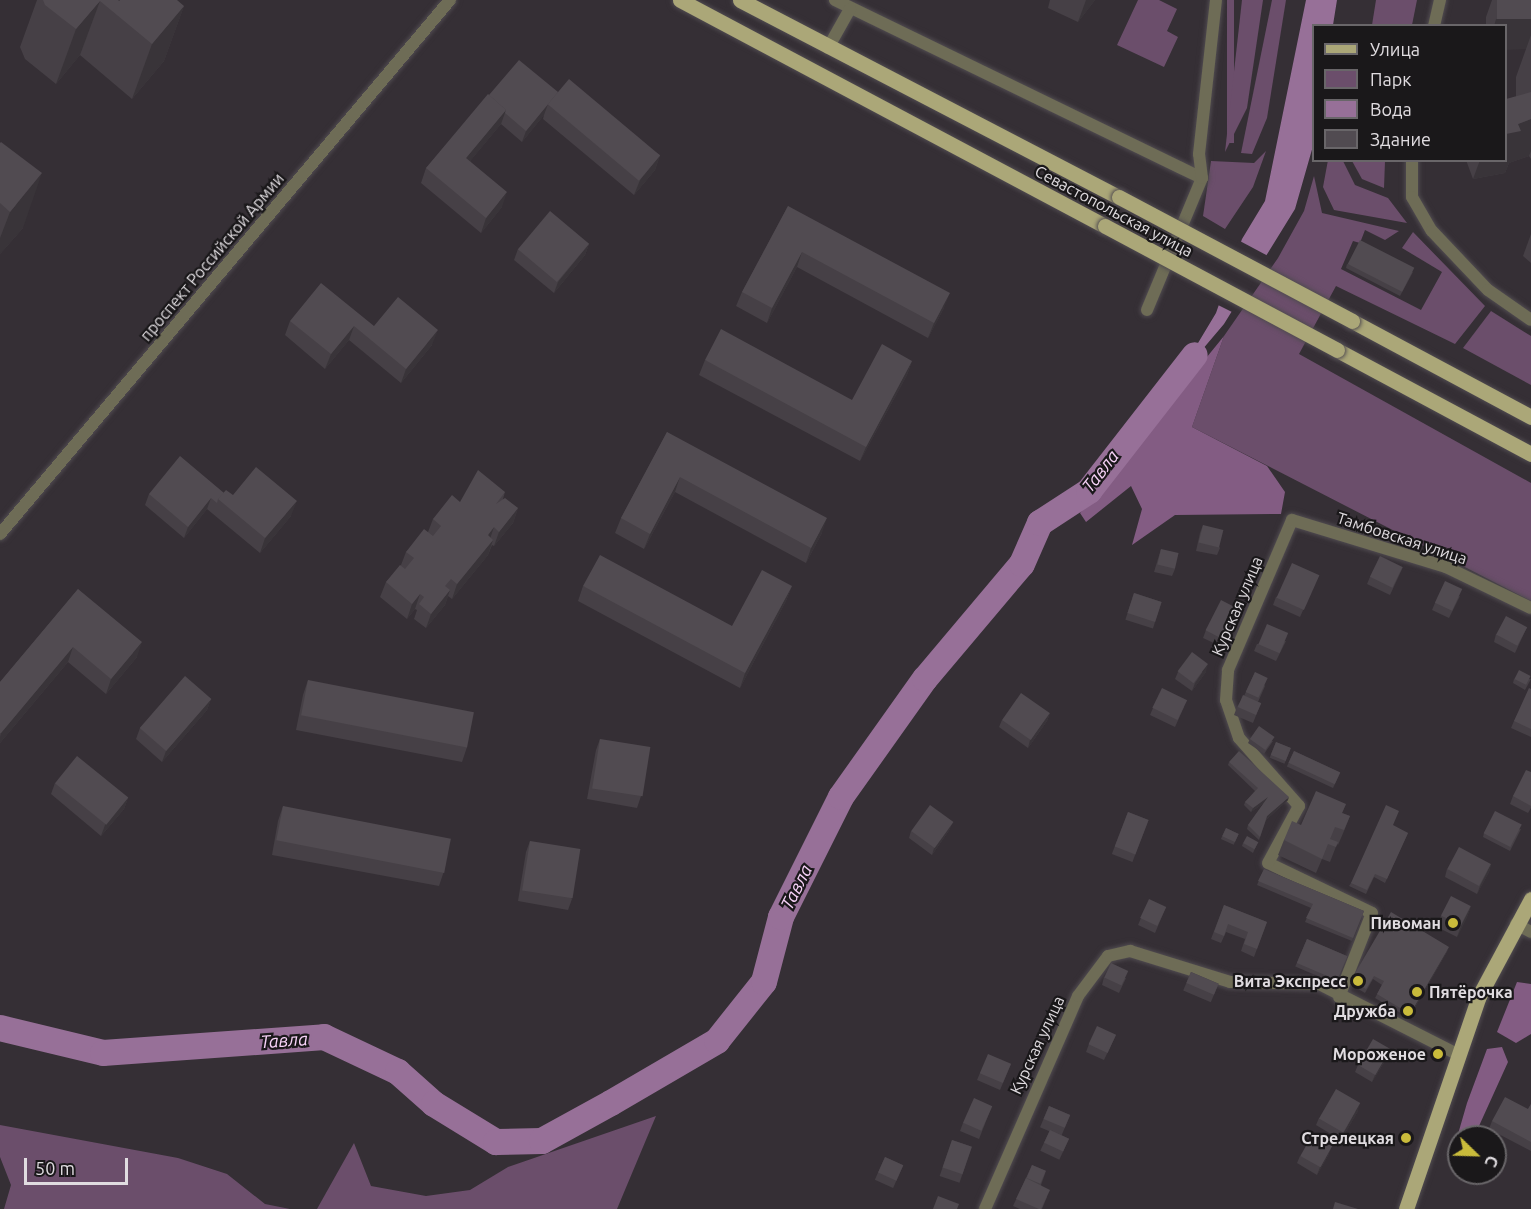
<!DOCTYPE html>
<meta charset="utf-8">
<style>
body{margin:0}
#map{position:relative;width:1531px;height:1209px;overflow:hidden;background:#352f35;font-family:Ubuntu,sans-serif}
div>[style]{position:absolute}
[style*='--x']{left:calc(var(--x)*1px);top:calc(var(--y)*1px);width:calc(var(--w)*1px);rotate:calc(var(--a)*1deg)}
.green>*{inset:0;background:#6b4e6b;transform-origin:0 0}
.forest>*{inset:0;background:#835c83}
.water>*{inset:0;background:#977098}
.pier>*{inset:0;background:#352f35}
.river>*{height:26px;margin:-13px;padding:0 13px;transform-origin:13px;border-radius:13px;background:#977098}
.roads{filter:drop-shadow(0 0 2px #504b50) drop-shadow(0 0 2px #504b50)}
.street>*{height:12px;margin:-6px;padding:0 6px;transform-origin:6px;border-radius:6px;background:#6e6c56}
.primary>*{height:15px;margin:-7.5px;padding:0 7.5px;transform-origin:7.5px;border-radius:7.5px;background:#aba778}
.bridges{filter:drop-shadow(0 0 2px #504b50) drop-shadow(0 0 2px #504b50)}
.primary-bridge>*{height:15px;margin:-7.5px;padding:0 7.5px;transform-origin:7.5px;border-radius:7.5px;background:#aba778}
.wall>*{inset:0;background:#464046;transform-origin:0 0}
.shaded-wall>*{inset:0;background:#393439}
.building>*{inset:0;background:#514b51;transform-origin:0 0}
.dots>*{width:16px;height:16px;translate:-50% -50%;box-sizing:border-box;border:3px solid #1a181a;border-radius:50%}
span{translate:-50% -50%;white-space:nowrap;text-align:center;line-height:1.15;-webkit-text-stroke:4.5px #1a181a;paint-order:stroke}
.street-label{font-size:16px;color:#e0dce0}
.poi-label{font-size:16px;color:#e0dce0;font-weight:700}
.right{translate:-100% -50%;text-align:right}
.left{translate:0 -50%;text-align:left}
.water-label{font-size:18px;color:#f8d3f8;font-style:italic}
.legend{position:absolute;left:1312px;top:24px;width:195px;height:138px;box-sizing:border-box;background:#1a181a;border:2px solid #696669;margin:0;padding:8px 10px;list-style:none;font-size:18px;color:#e0dce0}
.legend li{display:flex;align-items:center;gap:12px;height:30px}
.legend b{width:30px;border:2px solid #696669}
.north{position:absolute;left:1447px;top:1125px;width:60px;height:60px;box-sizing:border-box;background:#1a181a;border:2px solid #696669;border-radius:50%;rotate:113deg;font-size:16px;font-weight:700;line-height:24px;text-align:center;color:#e0dce0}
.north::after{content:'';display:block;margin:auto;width:21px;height:27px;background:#c9bb3b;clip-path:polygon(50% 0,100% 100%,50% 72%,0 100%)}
.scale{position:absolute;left:24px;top:1158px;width:104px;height:27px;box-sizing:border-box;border:3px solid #e0dce0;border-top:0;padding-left:8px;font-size:18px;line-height:21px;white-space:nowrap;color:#e0dce0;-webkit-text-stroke:4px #1a181a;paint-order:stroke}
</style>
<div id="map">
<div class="green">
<i style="clip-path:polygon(1138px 0,1159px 0,1177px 9px,1167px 31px,1178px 37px,1164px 67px,1117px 45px)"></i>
<i style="left:1227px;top:0;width:7px;height:143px"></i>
<i style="clip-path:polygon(1242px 0,1263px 0,1247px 108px,1225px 152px)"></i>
<i style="clip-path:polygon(1272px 0,1286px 0,1267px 118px,1252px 154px,1241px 153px)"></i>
<i style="clip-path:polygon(1376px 0,1417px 0,1412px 25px,1372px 25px)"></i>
<i style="clip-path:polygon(1266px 151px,1253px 187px,1225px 229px,1203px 216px,1211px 161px,1254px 163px)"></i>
<i style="clip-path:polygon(1328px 160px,1343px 161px,1355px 185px,1388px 198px,1407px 223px,1334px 210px,1323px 187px)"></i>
<i style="clip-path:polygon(1352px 161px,1385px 161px,1384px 188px,1362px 179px)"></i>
<i style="clip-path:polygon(1314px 176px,1322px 213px,1399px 231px,1385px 240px,1365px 230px,1360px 243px,1353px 241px,1341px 269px,1421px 310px,1442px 272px,1402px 248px,1413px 232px,1485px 306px,1455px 344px,1336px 286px,1299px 354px,1531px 483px,1531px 601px,1192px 427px,1224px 336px,1278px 258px,1304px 211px)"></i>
<i style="clip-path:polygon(1491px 311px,1531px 336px,1531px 385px,1463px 348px)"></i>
<i style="clip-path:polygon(656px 1116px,617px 1209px,317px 1209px,354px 1143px,371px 1186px,426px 1196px,470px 1190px,508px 1167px)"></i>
<i style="clip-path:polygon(0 1125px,178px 1158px,227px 1174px,265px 1204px,290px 1209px,4px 1209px,11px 1185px,0 1157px)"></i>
</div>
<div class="forest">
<i style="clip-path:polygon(1224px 336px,1192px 427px,1267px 466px,1285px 492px,1281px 514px,1175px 515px,1132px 545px,1142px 509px,1131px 486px,1086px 522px,1080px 513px)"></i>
<i style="clip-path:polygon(1517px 982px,1531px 984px,1531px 1034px,1516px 1043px,1497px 1032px)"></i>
<i style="clip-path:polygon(1502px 1047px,1508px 1062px,1474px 1137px,1459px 1137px,1459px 1143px,1456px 1141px,1467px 1103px,1487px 1049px)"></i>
</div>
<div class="water">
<i style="clip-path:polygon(1306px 0,1337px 0,1333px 25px,1314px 26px,1313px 146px,1295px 209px,1224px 324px,1174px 383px,1216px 313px,1242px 239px,1265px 201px)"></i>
</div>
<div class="pier">
<i style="clip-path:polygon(1238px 240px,1270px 257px,1234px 313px,1216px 304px)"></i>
</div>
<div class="river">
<i style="--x:0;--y:1028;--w:106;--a:13.6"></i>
<i style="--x:103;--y:1053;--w:222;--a:-4.1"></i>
<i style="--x:324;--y:1037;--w:82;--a:25.3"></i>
<i style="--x:398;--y:1072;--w:48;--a:41.6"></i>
<i style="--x:434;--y:1104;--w:73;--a:31.5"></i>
<i style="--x:496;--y:1142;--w:46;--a:-1.2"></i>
<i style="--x:542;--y:1141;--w:79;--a:-28.8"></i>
<i style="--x:611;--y:1103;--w:123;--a:-30.3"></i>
<i style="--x:717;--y:1041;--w:75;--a:-51.5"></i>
<i style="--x:764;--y:982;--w:67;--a:-75.3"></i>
<i style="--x:781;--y:917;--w:134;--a:-63.4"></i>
<i style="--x:841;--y:797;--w:145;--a:-54.6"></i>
<i style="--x:925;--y:679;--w:150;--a:-49.9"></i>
<i style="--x:1022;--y:564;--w:45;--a:-66.3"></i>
<i style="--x:1040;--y:523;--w:59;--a:-33.1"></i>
<i style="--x:1089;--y:491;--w:172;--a:-52.1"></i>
</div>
<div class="roads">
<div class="street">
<i style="--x:835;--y:0;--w:408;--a:25.9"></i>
<i style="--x:1434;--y:26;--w:27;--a:-77"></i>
<i style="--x:828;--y:48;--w:45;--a:-60.6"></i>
<i style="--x:1412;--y:160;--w:37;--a:90"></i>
<i style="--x:1412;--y:197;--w:39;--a:60"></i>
<i style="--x:1432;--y:231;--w:81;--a:46.5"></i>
<i style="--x:1488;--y:290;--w:52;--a:34.9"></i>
<i style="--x:1147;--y:310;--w:143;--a:-67.4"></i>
<i style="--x:1202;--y:178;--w:24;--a:-97"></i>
<i style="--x:1199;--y:154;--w:155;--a:-83.7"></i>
<i style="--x:0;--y:534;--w:698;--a:-49.88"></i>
<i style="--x:1516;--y:924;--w:17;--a:28"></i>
<i style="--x:1339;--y:997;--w:90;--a:-68.6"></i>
<i style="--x:1372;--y:913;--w:115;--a:-154.3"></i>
<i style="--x:1268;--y:863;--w:65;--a:-61.5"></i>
<i style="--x:1299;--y:806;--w:91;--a:-131.4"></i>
<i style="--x:1239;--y:738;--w:40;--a:-108.9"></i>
<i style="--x:1226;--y:700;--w:30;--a:-86"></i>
<i style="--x:1228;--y:670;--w:163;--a:-66.9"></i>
<i style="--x:1292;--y:520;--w:161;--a:17"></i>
<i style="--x:1446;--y:567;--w:94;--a:25.8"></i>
<i style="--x:985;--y:1209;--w:232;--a:-66.4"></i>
<i style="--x:1078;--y:996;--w:50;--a:-53.1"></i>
<i style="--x:1108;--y:956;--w:23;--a:-13"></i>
<i style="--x:1130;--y:951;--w:105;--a:17.2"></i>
<i style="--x:1230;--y:982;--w:89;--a:1.3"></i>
<i style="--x:1319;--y:984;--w:155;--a:26.9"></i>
</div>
<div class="primary">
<i style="--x:680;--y:0;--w:481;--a:28"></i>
<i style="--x:740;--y:0;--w:427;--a:27.5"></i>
<i style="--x:1352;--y:321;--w:203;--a:28.2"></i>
<i style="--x:1337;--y:350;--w:220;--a:28.2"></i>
<i style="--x:1406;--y:1209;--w:225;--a:-71.1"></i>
<i style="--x:1479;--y:996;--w:110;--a:-61.8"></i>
</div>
</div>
<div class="bridges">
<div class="primary-bridge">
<i style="--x:1119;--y:197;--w:264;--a:28"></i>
<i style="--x:1105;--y:226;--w:263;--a:28.1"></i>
</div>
</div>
<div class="wall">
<i style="clip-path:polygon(37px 0,118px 0,119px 1px,184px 6px,164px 61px,132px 99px,80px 55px,56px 84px,25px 59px,20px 47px)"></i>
<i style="clip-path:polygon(1050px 0,1095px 0,1078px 22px,1048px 8px)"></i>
<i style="clip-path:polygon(1492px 0,1531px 0,1531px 159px,1529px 156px,1509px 163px,1505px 173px,1473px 179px,1466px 160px,1506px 160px,1516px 97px,1516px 77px,1526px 49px,1506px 26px,1486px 26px,1486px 17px)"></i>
<i style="clip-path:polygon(558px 92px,660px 155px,655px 170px,634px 195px,543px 119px,544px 115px,522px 142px,501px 124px,470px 161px,502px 207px,481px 233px,421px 183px,426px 168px,489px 95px)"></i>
<i style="clip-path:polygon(0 143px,23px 228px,0 254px)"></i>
<i style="clip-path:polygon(788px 206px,944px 308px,928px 338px,797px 267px,767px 323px,736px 306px,742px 292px)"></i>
<i style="clip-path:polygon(1531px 234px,1531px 263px,1523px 256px)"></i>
<i style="clip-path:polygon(589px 244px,585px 255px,554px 293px,514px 260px,518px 249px)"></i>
<i style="clip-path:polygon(1347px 264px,1413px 272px,1400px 296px,1346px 268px)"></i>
<i style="clip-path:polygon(290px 321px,374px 326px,432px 345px,401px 383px,349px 340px,325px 369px,285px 335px)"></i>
<i style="clip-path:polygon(705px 360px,852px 400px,912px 361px,907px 375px,860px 461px,699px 375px)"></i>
<i style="clip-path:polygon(667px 432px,822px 533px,806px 563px,675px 492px,644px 549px,615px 533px,621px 518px)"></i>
<i style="clip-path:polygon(505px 492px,503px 499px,518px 508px,513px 523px,494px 546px,492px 545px,488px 555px,452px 599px,448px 596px,445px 605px,426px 628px,414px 619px,417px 610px,415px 609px,407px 619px,380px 597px,386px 582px,401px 565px,406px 552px,428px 532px,433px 519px,460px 502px)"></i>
<i style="clip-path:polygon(224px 493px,291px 516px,260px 553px,207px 509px,184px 538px,145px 505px,149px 494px)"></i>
<i style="clip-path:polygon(1203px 525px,1220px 548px,1217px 555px,1196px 551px,1200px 533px)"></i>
<i style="clip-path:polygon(1161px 549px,1175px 569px,1172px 576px,1154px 572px)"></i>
<i style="clip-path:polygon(1403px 567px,1390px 595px,1367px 584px,1370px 577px)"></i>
<i style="clip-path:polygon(1319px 575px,1300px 617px,1273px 605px,1276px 597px)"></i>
<i style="clip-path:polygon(583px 586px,732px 626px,792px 586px,786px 601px,740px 688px,578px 601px)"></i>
<i style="clip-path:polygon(78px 589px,137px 657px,106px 694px,68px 662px,0 743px,0 682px)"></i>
<i style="left:1134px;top:593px;width:29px;height:28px;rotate:18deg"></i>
<i style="clip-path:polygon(1460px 596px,1449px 618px,1432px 610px,1435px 603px)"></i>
<i style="clip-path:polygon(1235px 615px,1220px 646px,1203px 638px,1206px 630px)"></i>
<i style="clip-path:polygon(1527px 627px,1515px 653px,1494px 642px,1496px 634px)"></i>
<i style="clip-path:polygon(1286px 641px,1276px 661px,1254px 651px,1257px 644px)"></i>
<i style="clip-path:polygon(1178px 672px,1206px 672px,1192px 691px,1175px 679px)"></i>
<i style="clip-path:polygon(1255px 672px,1265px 686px,1258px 702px,1261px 703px,1253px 723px,1234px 715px,1237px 707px,1244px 696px)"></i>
<i style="clip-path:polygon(1514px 679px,1531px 679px,1525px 690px,1513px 683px)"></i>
<i style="clip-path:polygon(308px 680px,467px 747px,462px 762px,296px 730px,303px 695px)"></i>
<i style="clip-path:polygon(1531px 689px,1531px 737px,1511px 728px,1514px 721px)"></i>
<i style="clip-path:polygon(211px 699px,207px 710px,162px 762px,136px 739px,140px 728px)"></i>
<i style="clip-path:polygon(1184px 707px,1175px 727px,1150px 715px,1153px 708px)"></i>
<i style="clip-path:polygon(1050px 713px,1047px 721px,1028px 748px,999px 727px,1002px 720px)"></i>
<i style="clip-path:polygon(600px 739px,641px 796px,637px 808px,587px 799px,596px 750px)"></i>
<i style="clip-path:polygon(1250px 739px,1273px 741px,1264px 754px,1248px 743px)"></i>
<i style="left:1276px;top:742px;width:16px;height:17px;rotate:22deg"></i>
<i style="left:1294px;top:751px;width:51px;height:17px;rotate:25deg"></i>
<i style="clip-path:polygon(1229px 762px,1288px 800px,1266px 820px,1259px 840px,1247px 829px,1248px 825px,1264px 803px,1251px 812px,1244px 805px,1245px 802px,1255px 791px,1228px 765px)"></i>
<i style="clip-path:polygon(1531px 772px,1531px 808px,1528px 813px,1510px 804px,1513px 796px)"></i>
<i style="clip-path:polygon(55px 783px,128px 798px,124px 809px,101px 836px,51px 794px)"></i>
<i style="clip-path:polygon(1346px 804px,1342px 813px,1350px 816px,1344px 831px,1338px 845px,1337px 844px,1330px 862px,1322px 859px,1316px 873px,1278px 855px,1284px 840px,1301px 825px)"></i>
<i style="clip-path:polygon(283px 806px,444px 871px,439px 886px,272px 855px,278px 821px)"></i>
<i style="left:1128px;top:812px;width:22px;height:45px;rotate:21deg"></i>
<i style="clip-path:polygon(1393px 826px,1408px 833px,1385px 883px,1374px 877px,1366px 894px,1349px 886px,1351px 883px)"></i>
<i style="left:1226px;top:828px;width:14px;height:12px;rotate:25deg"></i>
<i style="clip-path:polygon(950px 829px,932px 855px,909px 838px,911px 831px)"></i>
<i style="clip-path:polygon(1521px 829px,1510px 851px,1483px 837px,1484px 833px)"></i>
<i style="clip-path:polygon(530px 841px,572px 899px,568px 910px,518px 901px,526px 852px)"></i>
<i style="clip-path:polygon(1258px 842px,1253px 853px,1242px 846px,1243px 843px)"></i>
<i style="clip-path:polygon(1491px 864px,1489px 872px,1477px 894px,1445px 877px,1447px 869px)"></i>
<i style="clip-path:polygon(1264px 869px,1364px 911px,1352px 941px,1305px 922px,1311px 908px,1257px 885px)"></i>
<i style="clip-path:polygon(1224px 905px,1267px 922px,1254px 957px,1241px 951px,1245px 939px,1226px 932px,1221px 943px,1211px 939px)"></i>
<i style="clip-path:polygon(1471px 906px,1467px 917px,1457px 937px,1437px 927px,1441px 916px)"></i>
<i style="clip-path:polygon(1166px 907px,1155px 933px,1138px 925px,1141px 918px)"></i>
<i style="left:1307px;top:939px;width:44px;height:30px;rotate:23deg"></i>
<i style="clip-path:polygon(1448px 950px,1409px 1018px,1375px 998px,1382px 985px,1373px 979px,1365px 993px,1350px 984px,1351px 980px)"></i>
<i style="left:1191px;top:972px;width:30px;height:20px;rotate:23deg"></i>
<i style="clip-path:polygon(1104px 977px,1126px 978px,1119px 993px,1102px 985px)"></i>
<i style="clip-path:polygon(1116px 1035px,1104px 1060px,1086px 1052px,1089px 1044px)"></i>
<i style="clip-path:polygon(1388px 1056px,1372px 1082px,1355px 1072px,1358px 1065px)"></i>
<i style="clip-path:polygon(1011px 1064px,1000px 1090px,977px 1080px,980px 1073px)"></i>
<i style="clip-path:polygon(1531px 1104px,1531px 1151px,1489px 1129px,1492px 1121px,1528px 1109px)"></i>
<i style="clip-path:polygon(992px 1106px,979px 1139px,960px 1131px,963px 1123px)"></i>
<i style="left:1049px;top:1106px;width:23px;height:23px;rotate:23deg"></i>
<i style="clip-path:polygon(1358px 1111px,1341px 1140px,1316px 1125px,1319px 1118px)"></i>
<i style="left:1050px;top:1130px;width:21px;height:23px;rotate:25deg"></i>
<i style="left:952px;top:1140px;width:21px;height:38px;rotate:19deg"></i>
<i style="clip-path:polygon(1329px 1154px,1317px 1175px,1297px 1163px,1300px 1156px)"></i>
<i style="left:885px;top:1157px;width:20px;height:25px;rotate:24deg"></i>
<i style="clip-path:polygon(1032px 1165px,1046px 1171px,1041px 1185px,1047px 1197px,1042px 1209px,1020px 1209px,1013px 1206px)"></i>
</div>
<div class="shaded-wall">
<i style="clip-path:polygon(1086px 0,1095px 0,1078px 22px)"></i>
<i style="clip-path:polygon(100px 1px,80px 55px,56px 84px,76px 29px)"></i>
<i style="clip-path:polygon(184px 6px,164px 61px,132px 99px,152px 44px)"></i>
<i style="clip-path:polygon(1531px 18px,1531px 35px,1526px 49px,1506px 50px,1506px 26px,1494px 26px,1496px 19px)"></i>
<i style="clip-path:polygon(558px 92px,548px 104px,544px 115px,522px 142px,526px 131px)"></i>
<i style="clip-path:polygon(506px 110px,501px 124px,461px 172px,466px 158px)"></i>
<i style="clip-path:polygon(1531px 119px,1531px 151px,1529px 156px,1509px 163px,1505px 173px,1473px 179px,1480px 160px,1506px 160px,1506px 134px,1518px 124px)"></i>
<i style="clip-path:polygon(660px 155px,655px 170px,634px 195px,640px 180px)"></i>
<i style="clip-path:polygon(42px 173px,23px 228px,0 254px,0 238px,10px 212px)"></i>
<i style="clip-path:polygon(507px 192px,502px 207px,481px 233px,486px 218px)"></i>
<i style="clip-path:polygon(589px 244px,585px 255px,554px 293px,558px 282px)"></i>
<i style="clip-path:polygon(802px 252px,797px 267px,767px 323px,772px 308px)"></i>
<i style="clip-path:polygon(950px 293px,944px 308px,928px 338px,934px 323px)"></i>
<i style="clip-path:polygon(354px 326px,349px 340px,325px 369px,331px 354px)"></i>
<i style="clip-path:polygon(438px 330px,432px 345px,401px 383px,406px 369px)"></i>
<i style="clip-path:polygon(912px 361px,907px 375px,860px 461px,866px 447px)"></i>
<i style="clip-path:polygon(680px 477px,675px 492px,644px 549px,650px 534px)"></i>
<i style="clip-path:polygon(211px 498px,207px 509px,184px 538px,188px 527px)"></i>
<i style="clip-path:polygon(297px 501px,291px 516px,260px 553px,265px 538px)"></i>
<i style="clip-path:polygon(518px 508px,513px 523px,494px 546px,499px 532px)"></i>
<i style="clip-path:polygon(827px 518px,822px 533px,806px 563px,811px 548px)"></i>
<i style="clip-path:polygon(494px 527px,489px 542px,488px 535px)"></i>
<i style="clip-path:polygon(493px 540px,488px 555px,452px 599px,457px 584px)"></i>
<i style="clip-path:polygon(792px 586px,786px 601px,740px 688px,745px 673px)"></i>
<i style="clip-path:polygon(450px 590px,445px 605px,426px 628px,431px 614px)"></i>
<i style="clip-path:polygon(420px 594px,415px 609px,407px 619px,412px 604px)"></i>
<i style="clip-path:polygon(1237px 608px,1235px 615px,1220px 646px,1223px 638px)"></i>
<i style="clip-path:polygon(142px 642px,137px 657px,106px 694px,111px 679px)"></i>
<i style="clip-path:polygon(73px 647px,68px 662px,0 743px,0 737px,1px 733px)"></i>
<i style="clip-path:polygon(1208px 664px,1206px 672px,1192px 691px,1195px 683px)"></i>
<i style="clip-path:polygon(211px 699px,207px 710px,162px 762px,166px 751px)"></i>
<i style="clip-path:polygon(1050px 713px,1047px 721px,1028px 748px,1030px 740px)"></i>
<i style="clip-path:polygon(1268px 797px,1267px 801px,1251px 812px,1253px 808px)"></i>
<i style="clip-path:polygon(1289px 797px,1288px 800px,1266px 820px,1267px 816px)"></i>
<i style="clip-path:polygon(128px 798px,124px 809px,101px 836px,105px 825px)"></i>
<i style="clip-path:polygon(953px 822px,950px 829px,932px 855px,934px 848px)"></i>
<i style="clip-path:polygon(1491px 864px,1489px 872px,1477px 894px,1480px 886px)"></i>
<i style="clip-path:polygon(1471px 906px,1467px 917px,1457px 937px,1461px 926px)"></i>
<i style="clip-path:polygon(1449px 947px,1448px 950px,1409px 1018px,1410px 1014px)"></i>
<i style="clip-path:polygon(1390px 1049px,1388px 1056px,1372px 1082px,1375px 1075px)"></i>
<i style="clip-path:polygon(1360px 1103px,1358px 1111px,1341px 1140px,1344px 1132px)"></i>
<i style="clip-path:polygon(1332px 1146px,1329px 1154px,1317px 1175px,1320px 1167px)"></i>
</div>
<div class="building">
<i style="clip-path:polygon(43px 0,118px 0,119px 1px,120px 0,177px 0,184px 6px,152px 44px,100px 1px,76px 29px,45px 5px)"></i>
<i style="left:1497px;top:0;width:34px;height:19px"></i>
<i style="clip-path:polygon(519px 60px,558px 92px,526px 131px,505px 113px,506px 110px,489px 95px)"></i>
<i style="left:569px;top:79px;width:119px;height:33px;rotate:40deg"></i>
<i style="clip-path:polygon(1531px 92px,1531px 119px,1518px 124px,1521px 131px,1506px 134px,1506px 99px)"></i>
<i style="clip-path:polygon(488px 94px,506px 110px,466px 158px,507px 192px,486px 218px,426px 168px)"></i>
<i style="clip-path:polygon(1px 142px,42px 173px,10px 212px,0 203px,0 143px)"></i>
<i style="clip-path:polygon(788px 206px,950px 293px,934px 323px,802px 252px,772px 308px,742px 292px)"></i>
<i style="left:550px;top:211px;width:51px;height:50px;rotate:40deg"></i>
<i style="left:1360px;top:240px;width:61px;height:27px;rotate:27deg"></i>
<i style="clip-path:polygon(321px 283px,374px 326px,398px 297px,438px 330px,406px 369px,354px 326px,331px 354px,290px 321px)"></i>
<i style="clip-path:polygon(721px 329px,852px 400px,882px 344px,912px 361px,866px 447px,705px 360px)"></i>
<i style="clip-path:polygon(667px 432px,827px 518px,811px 548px,680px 477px,650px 534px,621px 518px)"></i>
<i style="clip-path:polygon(180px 456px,224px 493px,218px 499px,217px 503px,211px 498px,188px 527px,149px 494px)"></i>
<i style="clip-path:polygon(256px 467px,297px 501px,265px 538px,218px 499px,226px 490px,233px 495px)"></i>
<i style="clip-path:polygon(478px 470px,505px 492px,496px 504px,505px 498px,518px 508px,499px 532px,494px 527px,488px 535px,493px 540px,457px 584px,451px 579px,445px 586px,450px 590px,431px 614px,419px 604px,424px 597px,420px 594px,412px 604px,386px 582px,400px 565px,405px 569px,414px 558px,406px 552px,424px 529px,433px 536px,441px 526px,433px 519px,452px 495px,460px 502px)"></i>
<i style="left:1203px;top:525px;width:21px;height:18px;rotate:14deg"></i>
<i style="left:1161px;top:549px;width:18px;height:16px;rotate:13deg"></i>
<i style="clip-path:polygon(600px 555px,732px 626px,762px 570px,792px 586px,745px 673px,583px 586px)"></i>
<i style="left:1380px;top:556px;width:25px;height:23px;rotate:26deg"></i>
<i style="left:1292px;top:563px;width:30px;height:38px;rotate:24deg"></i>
<i style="left:1445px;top:581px;width:19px;height:24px;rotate:25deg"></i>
<i style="clip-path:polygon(78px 589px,142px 642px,111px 679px,73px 647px,1px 733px,0 733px,0 682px)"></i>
<i style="left:1134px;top:593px;width:29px;height:21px;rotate:18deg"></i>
<i style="left:1221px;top:600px;width:18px;height:34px;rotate:27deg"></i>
<i style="left:1506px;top:616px;width:24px;height:21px;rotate:28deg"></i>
<i style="left:1267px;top:624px;width:23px;height:22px;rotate:23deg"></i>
<i style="left:1192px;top:652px;width:20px;height:24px;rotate:37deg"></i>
<i style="left:1519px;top:670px;width:13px;height:10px;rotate:27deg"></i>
<i style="left:1255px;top:672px;width:14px;height:22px;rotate:25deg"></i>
<i style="left:185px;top:676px;width:35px;height:69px;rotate:41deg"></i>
<i style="left:308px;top:680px;width:169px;height:36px;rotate:11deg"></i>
<i style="left:1162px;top:688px;width:28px;height:22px;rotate:26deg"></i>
<i style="clip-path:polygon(1529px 688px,1531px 689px,1531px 729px,1514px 721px)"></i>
<i style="left:1021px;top:693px;width:35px;height:33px;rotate:35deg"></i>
<i style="left:1243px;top:695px;width:20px;height:13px;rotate:24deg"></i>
<i style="left:1259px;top:726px;width:19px;height:16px;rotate:35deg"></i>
<i style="left:600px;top:739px;width:51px;height:50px;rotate:9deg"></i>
<i style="left:1276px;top:742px;width:16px;height:14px;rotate:22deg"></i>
<i style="clip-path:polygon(1239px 751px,1289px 797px,1267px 816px,1260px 837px,1248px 825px,1268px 797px,1253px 808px,1245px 802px,1258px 788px,1229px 762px)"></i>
<i style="left:1294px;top:751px;width:51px;height:13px;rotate:25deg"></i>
<i style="left:77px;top:756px;width:66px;height:35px;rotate:39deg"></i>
<i style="clip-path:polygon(1526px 770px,1531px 772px,1531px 806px,1513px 796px)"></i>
<i style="clip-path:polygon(1316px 791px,1346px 804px,1342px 813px,1350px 816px,1344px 830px,1335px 827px,1330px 839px,1338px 842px,1336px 847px,1328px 844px,1322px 859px,1284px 840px,1292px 821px,1301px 825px)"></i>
<i style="left:930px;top:805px;width:29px;height:32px;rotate:36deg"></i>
<i style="clip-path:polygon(1386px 805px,1399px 811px,1393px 825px,1408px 833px,1387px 879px,1375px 874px,1367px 890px,1351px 883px)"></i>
<i style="left:283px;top:806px;width:171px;height:35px;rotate:11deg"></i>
<i style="left:1495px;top:811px;width:30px;height:25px;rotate:27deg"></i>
<i style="left:1128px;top:812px;width:22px;height:37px;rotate:21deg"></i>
<i style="left:1226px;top:828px;width:14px;height:9px;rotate:25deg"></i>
<i style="left:1247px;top:836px;width:13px;height:8px;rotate:29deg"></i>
<i style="left:530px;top:841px;width:51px;height:50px;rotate:9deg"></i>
<i style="left:1459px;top:847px;width:36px;height:25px;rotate:28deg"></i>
<i style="clip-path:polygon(1264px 869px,1364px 911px,1353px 938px,1306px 918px,1313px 904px,1258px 881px)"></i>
<i style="left:1451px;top:896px;width:22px;height:22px;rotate:27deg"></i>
<i style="left:1149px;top:899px;width:19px;height:21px;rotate:25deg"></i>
<i style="clip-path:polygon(1224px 905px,1267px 922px,1257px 949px,1244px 944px,1248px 932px,1228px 924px,1224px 936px,1214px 932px)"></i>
<i style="clip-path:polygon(1391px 912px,1449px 947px,1410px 1014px,1377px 994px,1384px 981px,1374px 976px,1366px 989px,1351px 980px)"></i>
<i style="left:1307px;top:939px;width:44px;height:26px;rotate:23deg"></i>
<i style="left:1111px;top:963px;width:19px;height:16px;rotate:25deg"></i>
<i style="left:1191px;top:972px;width:30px;height:12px;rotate:23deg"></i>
<i style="left:1097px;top:1026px;width:21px;height:20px;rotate:25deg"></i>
<i style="left:1373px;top:1039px;width:20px;height:30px;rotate:30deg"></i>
<i style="left:988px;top:1054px;width:25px;height:21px;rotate:23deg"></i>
<i style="left:1336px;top:1089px;width:28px;height:34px;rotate:30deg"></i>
<i style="clip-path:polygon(1505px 1097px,1528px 1109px,1531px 1104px,1531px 1142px,1492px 1121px)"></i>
<i style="left:974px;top:1098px;width:20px;height:27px;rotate:24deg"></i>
<i style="left:1049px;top:1106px;width:23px;height:14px;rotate:23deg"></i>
<i style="left:1050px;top:1130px;width:21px;height:14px;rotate:25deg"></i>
<i style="left:1312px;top:1135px;width:23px;height:24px;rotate:29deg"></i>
<i style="left:952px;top:1140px;width:21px;height:29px;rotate:19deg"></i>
<i style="left:885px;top:1157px;width:20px;height:17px;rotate:24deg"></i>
<i style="left:1032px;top:1165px;width:15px;height:14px;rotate:23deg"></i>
<i style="clip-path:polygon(1026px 1178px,1050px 1190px,1041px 1209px,1039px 1209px,1016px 1199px)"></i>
<i style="clip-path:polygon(938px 1196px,959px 1204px,957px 1209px,933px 1209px)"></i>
<i style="clip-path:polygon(1335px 1202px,1358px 1209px,1333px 1209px)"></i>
</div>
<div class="dots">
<i style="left:1453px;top:923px;background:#c9bb3b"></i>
<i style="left:1358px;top:981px;background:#c9bb3b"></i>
<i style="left:1417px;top:992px;background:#c9bb3b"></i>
<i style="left:1408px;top:1011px;background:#c9bb3b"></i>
<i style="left:1438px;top:1054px;background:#c9bb3b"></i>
<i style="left:1406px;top:1138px;background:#c9bb3b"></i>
</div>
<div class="street-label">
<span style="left:1114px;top:211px;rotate:28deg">Севастопольская улица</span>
<span style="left:212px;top:257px;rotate:-50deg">проспект Российской Армии</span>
<span style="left:1402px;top:538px;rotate:18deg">Тамбовская улица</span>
<span style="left:1237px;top:606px;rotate:-67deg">Курская улица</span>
<span style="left:1037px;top:1045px;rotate:-65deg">Курская улица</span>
</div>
<div class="poi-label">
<span class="right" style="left:1441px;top:923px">Пивоман</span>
<span class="right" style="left:1346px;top:981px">Вита Экспресс</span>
<span class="left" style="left:1429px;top:992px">Пятёрочка</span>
<span class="right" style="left:1396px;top:1011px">Дружба</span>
<span class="right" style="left:1426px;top:1054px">Мороженое</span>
<span class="right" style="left:1394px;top:1138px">Стрелецкая</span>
</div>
<div class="water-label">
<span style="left:1100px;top:471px;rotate:-52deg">Тавла</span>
<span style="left:796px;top:887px;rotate:-63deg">Тавла</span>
<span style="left:284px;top:1040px;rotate:-4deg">Тавла</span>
</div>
<ul class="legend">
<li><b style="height:8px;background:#aba778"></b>Улица</li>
<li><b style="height:16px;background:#6b4e6b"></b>Парк</li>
<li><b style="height:16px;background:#977098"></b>Вода</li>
<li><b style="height:16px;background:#514b51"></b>Здание</li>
</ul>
<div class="north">С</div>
<div class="scale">50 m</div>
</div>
